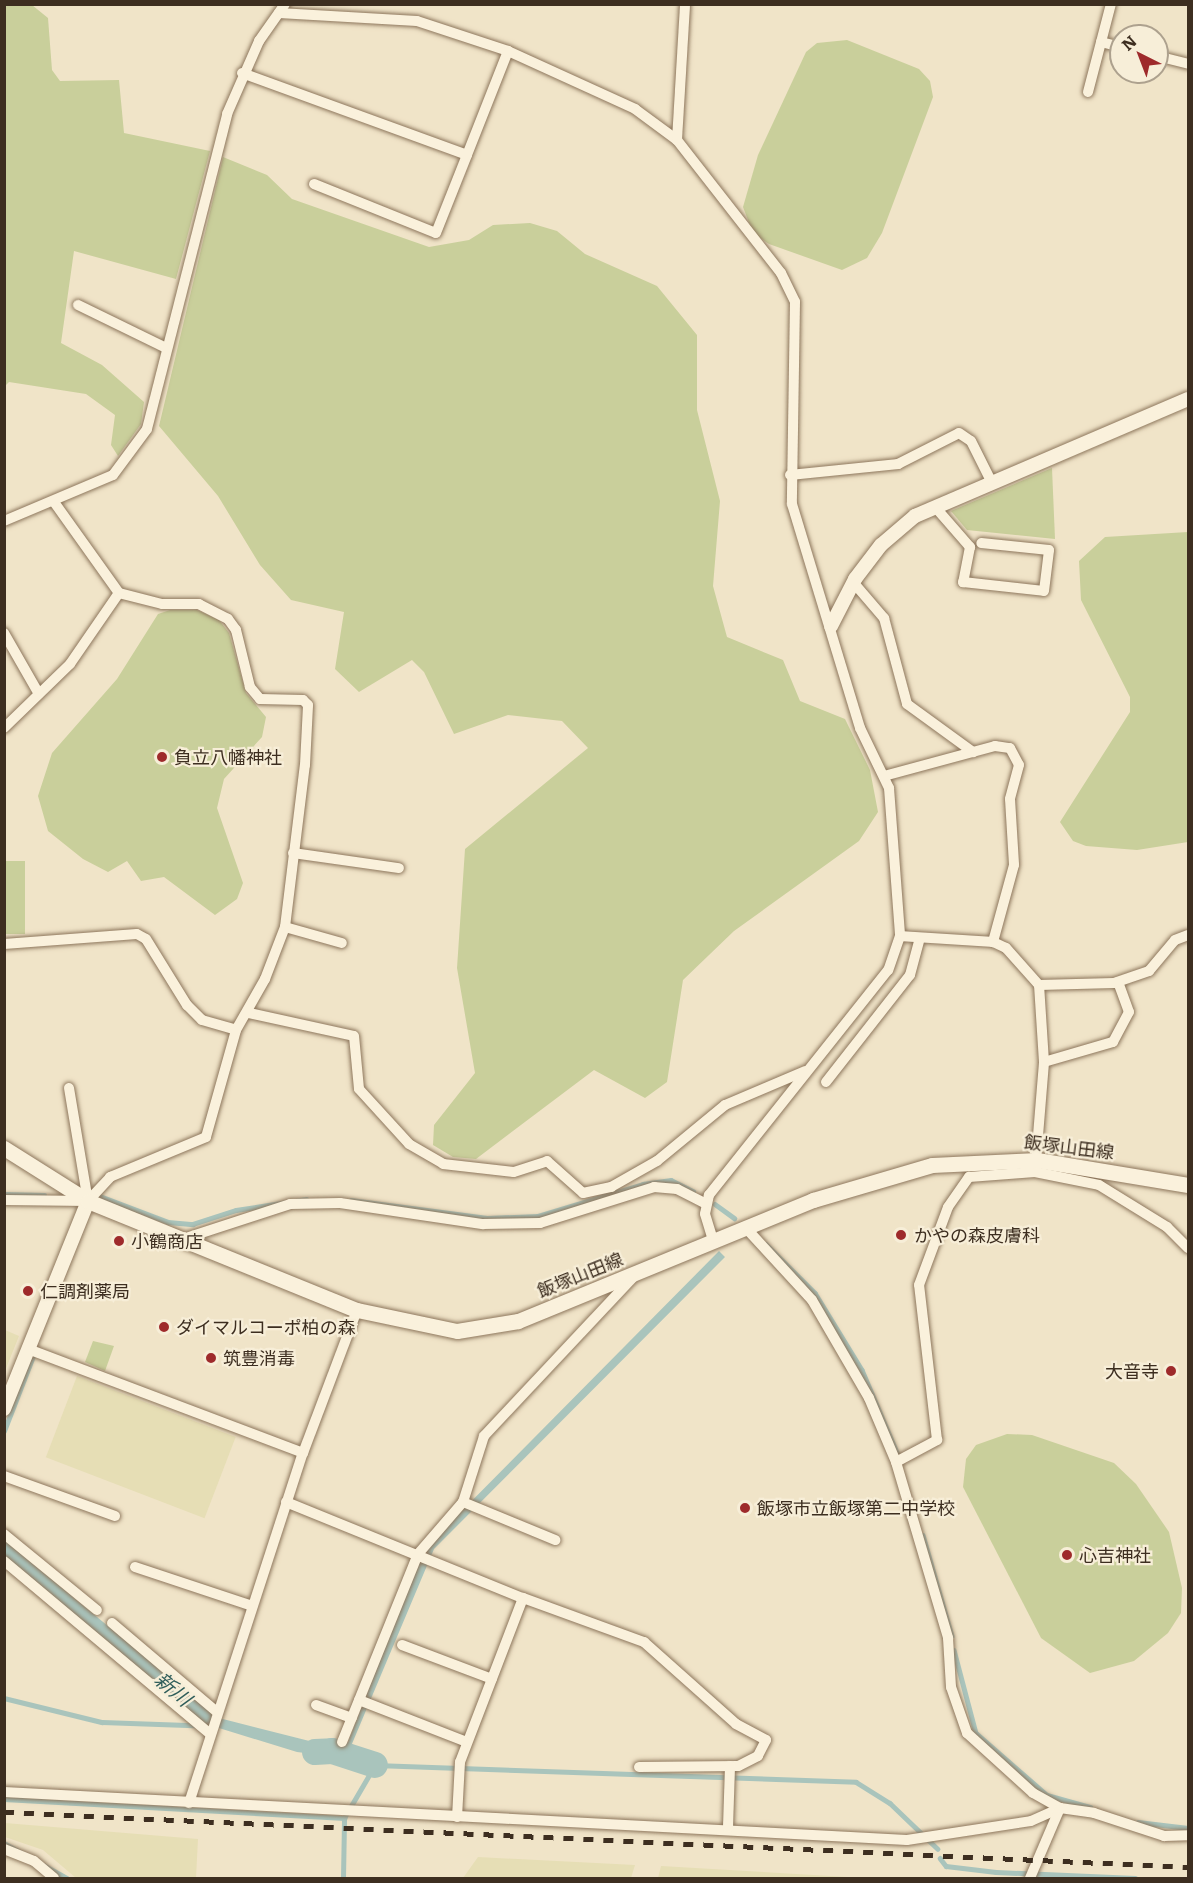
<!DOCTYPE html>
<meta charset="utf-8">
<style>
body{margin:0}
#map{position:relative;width:1193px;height:1883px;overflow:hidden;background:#f0e4c8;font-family:Literata,"Noto Sans JP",serif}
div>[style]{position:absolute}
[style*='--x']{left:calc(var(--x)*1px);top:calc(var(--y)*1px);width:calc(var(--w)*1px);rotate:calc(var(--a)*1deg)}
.farmland>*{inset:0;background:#e6deb5;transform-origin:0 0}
.green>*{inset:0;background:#c9cf9b;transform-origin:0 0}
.water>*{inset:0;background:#a9c4bc}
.stream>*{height:4.5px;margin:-2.25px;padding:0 2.25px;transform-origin:2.25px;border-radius:2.25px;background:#a9c4bc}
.river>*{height:26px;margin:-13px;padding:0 13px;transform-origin:13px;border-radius:13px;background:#a9c4bc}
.roads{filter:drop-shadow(0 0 2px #8d765c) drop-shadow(0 0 2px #8d765c)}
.minor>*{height:10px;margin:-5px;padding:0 5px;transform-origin:5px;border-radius:5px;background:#faf1dc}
.tertiary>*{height:14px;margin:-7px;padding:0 7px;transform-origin:7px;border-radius:7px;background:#faf1dc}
.secondary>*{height:15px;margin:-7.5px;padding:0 7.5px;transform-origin:7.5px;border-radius:7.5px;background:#faf1dc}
.rail>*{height:4.5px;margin-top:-2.25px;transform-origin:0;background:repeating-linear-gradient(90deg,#3d2e20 0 10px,transparent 0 20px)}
.dots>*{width:16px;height:16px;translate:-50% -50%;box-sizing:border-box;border:3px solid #f7eed8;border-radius:50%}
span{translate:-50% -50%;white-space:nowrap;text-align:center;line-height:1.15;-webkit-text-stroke:4.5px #f7eed8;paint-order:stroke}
.poi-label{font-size:18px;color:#3d2e20}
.left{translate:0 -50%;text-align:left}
.right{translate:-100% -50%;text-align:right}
.street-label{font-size:18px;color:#3d2e20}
.water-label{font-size:20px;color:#2f5d5a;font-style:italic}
.frame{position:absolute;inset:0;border:6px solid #3d2e20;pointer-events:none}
.north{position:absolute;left:1109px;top:24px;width:60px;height:60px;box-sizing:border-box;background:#f7eed8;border:2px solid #ada18e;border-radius:50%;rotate:318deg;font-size:16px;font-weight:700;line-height:24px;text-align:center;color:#3d2e20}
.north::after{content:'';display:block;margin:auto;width:21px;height:27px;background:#9e2a2b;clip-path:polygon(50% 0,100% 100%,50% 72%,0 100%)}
</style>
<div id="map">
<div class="farmland">
<i style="clip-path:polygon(5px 1330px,19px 1336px,5px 1371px)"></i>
<i style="left:77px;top:1376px;width:170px;height:87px;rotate:21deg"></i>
<i style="clip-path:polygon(5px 1823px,198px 1839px,196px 1878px,76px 1878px,43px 1850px,5px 1837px)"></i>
<i style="clip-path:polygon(478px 1857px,635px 1865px,631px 1878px,463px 1878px)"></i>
<i style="clip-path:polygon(661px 1866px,865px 1878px,658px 1878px)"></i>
</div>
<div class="green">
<i style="clip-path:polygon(5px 5px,32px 5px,48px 18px,52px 70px,60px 81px,119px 80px,124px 133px,210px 151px,176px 279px,74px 251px,61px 343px,102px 365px,144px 402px,141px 424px,118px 456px,111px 445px,115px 415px,86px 394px,9px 382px,5px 386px)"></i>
<i style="clip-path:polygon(847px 40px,919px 69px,930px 81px,933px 97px,882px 233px,867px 258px,842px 270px,769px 244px,753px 233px,743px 207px,758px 155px,806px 52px,817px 43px)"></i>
<i style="clip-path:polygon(223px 157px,267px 175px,292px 199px,429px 247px,469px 240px,493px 225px,530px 223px,557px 231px,585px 254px,657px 286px,697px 335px,697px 410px,720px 501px,713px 586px,727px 637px,783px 660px,800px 701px,845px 719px,870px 770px,878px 812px,859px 841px,734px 931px,683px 980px,667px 1082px,645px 1098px,594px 1070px,476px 1159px,453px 1157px,433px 1145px,434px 1125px,475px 1073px,457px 968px,465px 849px,588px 748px,562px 721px,508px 715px,454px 734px,424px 672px,412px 660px,359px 692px,335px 669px,344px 612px,291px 600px,260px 565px,218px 496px,159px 426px)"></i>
<i style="clip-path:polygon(1052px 468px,1055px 539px,967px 530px,951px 511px)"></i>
<i style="clip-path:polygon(1188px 532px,1188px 842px,1137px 850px,1086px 846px,1073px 841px,1060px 822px,1130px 712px,1130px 697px,1081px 600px,1079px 561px,1105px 537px)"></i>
<i style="clip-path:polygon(170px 610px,197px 610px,219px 620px,229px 633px,246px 693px,266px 717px,262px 737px,224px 779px,217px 808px,243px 883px,237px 899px,215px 915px,164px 877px,141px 881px,127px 861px,108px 872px,83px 859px,48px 831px,38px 796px,52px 753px,117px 679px,158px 614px)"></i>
<i style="left:25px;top:861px;width:73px;height:22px;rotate:90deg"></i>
<i style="clip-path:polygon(93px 1341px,114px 1346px,105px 1371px,85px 1362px)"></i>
<i style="clip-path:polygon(1007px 1434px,1032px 1435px,1114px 1463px,1136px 1484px,1169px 1532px,1182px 1588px,1181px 1613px,1168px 1633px,1134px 1661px,1090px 1673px,1041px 1638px,963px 1487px,966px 1459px,976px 1445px)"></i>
</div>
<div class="water">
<i style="clip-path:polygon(719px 1251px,725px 1257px,434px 1549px,346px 1758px,297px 1752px,206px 1724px,5px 1556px,4px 1540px,219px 1718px,345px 1750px,418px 1563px,438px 1535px)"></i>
</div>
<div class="stream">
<i style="--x:4;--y:1194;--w:40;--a:1.4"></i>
<i style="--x:100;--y:1196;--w:73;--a:20.9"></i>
<i style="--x:168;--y:1222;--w:25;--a:5"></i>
<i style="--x:193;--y:1224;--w:45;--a:-18"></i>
<i style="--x:236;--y:1210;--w:71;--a:-8.9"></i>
<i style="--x:351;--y:1200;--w:137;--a:7.5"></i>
<i style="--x:487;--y:1218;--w:51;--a:-2.2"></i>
<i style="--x:538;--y:1216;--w:110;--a:-16.9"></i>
<i style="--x:643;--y:1184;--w:28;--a:-8"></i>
<i style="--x:671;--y:1180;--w:25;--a:27"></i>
<i style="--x:715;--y:1204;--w:24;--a:36"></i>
<i style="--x:766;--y:1244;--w:69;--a:45"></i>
<i style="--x:815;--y:1293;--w:90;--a:58.6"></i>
<i style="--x:862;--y:1370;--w:92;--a:67"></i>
<i style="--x:4;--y:1431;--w:86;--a:-68.8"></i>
<i style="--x:923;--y:1535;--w:105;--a:74"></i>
<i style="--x:954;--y:1650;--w:86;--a:75.2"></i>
<i style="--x:976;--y:1733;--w:94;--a:41.1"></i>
<i style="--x:1047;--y:1795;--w:45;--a:15.6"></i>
<i style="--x:4;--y:1698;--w:101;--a:13.8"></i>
<i style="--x:102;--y:1722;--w:113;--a:2"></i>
<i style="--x:4;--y:1799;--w:341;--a:3.2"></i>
<i style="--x:1138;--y:1822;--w:50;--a:6.8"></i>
<i style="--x:4;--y:1843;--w:72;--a:29.1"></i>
<i style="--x:940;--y:1858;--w:10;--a:53"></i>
<i style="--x:946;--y:1866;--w:50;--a:6.8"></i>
<i style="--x:996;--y:1872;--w:139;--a:2.5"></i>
<i style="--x:343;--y:1878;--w:60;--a:-89"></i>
<i style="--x:344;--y:1818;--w:61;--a:-59.7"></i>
<i style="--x:375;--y:1765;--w:481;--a:2"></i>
<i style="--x:856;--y:1782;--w:40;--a:32"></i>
<i style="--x:890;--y:1803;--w:66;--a:43.8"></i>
</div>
<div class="river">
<i style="--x:315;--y:1752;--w:17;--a:-3"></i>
<i style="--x:332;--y:1751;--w:45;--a:18"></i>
</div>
<div class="roads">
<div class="minor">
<i style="--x:279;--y:13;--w:138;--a:3.3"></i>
<i style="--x:417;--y:21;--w:96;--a:18.2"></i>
<i style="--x:508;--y:51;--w:140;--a:24.5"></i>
<i style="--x:635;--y:109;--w:52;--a:36.4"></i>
<i style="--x:677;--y:140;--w:169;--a:52"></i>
<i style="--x:781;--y:273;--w:32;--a:64"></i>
<i style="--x:795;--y:302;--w:202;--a:90.9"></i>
<i style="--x:792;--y:504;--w:234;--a:73.1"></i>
<i style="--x:860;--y:728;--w:67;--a:64.2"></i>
<i style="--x:889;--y:788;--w:148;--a:85.7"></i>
<i style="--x:900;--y:936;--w:36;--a:109"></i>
<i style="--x:888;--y:970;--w:288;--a:128.5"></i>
<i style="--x:709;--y:1195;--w:19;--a:102"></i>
<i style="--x:705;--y:1214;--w:27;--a:73"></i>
<i style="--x:1101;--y:42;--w:21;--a:14"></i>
<i style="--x:1157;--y:56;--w:32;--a:14"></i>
<i style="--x:242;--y:73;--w:239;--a:20"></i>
<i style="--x:467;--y:155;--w:112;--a:-68.5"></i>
<i style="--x:1088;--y:92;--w:91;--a:-75.4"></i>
<i style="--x:677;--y:140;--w:136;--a:-86.6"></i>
<i style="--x:314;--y:184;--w:131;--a:21.9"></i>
<i style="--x:436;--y:233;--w:84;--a:-68.3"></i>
<i style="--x:78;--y:305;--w:96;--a:26"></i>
<i style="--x:790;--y:475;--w:109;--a:-5.8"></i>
<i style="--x:898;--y:464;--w:68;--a:-26.9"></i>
<i style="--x:959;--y:433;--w:14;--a:34"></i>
<i style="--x:971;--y:441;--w:47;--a:63.4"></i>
<i style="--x:936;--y:508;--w:52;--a:48.9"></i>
<i style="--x:970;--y:547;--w:36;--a:101"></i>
<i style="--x:963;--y:582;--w:81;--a:6.3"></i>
<i style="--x:1044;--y:591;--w:41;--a:-83"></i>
<i style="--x:1049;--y:550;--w:68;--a:-174.1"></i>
<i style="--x:4;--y:521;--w:118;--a:-22.9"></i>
<i style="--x:113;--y:475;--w:57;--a:-53.5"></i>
<i style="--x:147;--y:429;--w:325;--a:-75.7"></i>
<i style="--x:227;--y:114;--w:80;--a:-66.3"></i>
<i style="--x:259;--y:41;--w:45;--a:-54.9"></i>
<i style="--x:853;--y:582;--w:48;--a:49.3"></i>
<i style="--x:884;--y:618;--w:89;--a:75"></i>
<i style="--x:907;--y:704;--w:82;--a:36"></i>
<i style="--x:4;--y:633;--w:70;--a:60.2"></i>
<i style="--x:4;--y:728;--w:92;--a:-44.1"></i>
<i style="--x:70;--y:664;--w:86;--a:-55.4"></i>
<i style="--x:884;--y:776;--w:115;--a:-15.1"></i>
<i style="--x:995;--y:746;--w:15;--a:8"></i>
<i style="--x:1010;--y:748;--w:19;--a:62"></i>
<i style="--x:1019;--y:765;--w:35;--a:105"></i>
<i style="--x:1010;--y:799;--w:66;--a:86.5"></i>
<i style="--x:1014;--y:865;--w:80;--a:105.3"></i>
<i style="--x:293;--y:853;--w:107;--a:8.1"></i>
<i style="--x:285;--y:927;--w:59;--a:15.7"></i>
<i style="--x:4;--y:944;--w:133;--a:-4.3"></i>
<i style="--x:137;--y:934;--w:10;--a:29"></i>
<i style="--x:146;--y:939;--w:78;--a:58.2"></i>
<i style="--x:187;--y:1005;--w:21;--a:45"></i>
<i style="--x:202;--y:1020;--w:35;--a:16"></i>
<i style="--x:1039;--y:985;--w:75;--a:-1.5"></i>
<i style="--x:1114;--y:983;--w:37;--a:-19"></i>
<i style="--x:1149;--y:971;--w:40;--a:-50"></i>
<i style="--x:1175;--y:940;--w:14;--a:-21"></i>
<i style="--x:249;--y:1013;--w:107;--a:12.4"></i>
<i style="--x:354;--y:1036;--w:53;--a:84.6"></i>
<i style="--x:359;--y:1089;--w:74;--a:47.7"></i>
<i style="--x:409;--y:1144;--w:39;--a:30"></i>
<i style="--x:443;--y:1164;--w:71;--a:6.4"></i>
<i style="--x:514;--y:1172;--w:35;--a:-18"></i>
<i style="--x:547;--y:1161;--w:48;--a:41.6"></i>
<i style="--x:583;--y:1193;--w:29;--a:-12"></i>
<i style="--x:611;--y:1187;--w:53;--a:-29.5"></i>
<i style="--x:657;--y:1161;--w:88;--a:-39.5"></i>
<i style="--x:725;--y:1105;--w:87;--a:-23"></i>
<i style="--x:1044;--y:1062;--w:72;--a:-16.2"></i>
<i style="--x:1113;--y:1042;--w:34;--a:-62"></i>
<i style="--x:1129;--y:1012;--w:32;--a:-110"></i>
<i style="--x:826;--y:1082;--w:136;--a:-51.9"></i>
<i style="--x:910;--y:975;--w:38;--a:-75"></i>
<i style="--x:69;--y:1088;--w:115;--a:80.5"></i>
<i style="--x:1035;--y:1172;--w:65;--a:11.5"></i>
<i style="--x:1099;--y:1185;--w:80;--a:31.7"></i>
<i style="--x:1167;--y:1227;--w:30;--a:45"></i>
<i style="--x:4;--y:1200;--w:84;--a:0.7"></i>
<i style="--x:88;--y:1201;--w:33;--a:-47"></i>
<i style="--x:110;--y:1177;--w:104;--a:-22.6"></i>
<i style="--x:206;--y:1137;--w:111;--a:-74.3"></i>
<i style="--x:236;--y:1030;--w:59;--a:-60.4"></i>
<i style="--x:265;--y:979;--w:56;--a:-69"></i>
<i style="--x:285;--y:927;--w:163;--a:-83"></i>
<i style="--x:305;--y:765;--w:60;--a:-87.1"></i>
<i style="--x:308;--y:705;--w:7;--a:-135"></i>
<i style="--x:303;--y:700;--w:43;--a:-178.7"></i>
<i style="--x:260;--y:699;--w:16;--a:-130"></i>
<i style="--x:250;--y:687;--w:59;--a:-103.8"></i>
<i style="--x:236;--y:630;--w:14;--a:-126"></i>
<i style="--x:228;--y:619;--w:33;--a:-153"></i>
<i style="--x:199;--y:604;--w:37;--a:180"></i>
<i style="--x:162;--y:604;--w:44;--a:-165.7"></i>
<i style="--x:119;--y:593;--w:112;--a:-125.5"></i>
<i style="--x:745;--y:1227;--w:99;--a:47.5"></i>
<i style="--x:812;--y:1300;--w:113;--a:59.8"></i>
<i style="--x:869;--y:1398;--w:69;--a:67.1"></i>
<i style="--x:896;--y:1462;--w:184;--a:73.5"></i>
<i style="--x:948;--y:1638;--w:49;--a:86.5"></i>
<i style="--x:951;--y:1687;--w:49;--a:70.8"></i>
<i style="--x:967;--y:1733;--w:89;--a:42.3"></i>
<i style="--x:1033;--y:1793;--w:31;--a:29"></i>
<i style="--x:1060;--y:1808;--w:34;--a:8"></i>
<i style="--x:1094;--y:1813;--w:74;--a:18.2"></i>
<i style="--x:1164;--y:1836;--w:24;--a:-2"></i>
<i style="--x:186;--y:1238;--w:109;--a:-18.1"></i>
<i style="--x:290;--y:1204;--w:50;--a:-1.1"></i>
<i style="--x:340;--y:1203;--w:145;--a:8.4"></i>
<i style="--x:483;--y:1224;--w:57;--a:-1"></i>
<i style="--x:540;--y:1223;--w:120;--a:-17.5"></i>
<i style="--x:654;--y:1187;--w:23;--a:5"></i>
<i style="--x:677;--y:1189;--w:33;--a:27"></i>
<i style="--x:28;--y:1349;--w:294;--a:20.7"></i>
<i style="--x:896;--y:1462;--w:47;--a:-28.2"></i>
<i style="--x:937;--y:1440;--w:156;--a:-96.6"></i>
<i style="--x:919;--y:1285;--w:83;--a:-69.6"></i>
<i style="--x:948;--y:1207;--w:37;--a:-55"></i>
<i style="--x:969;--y:1177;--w:66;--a:-4.3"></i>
<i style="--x:1035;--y:1172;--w:110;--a:-85.3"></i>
<i style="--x:1044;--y:1062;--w:77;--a:-93.7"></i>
<i style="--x:1039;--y:985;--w:50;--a:-131.7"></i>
<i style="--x:1006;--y:948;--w:14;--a:-155"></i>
<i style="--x:993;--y:942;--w:93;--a:-176.3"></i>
<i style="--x:4;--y:1476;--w:118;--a:19.8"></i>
<i style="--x:286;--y:1502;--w:256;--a:22.1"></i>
<i style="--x:523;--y:1598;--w:176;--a:111"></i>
<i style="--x:460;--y:1762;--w:55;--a:93.1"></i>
<i style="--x:463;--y:1502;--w:100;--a:22.4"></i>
<i style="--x:4;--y:1534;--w:120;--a:39.3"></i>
<i style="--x:4;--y:1561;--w:269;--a:40"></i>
<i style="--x:135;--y:1567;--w:123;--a:18.4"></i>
<i style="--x:523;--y:1598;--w:129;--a:20"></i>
<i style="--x:644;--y:1642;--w:123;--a:41.7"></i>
<i style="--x:736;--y:1724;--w:34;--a:28"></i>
<i style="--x:766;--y:1740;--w:18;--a:117"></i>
<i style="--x:758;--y:1756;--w:22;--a:153"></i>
<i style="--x:738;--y:1766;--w:99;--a:179.4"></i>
<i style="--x:112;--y:1623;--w:138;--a:40.3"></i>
<i style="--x:402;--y:1645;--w:96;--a:20.7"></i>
<i style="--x:359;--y:1700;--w:116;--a:21.3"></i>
<i style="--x:316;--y:1705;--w:38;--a:20"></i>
<i style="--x:342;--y:1742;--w:203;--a:-68"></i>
<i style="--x:418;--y:1554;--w:69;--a:-49.1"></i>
<i style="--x:463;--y:1502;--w:69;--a:-72.3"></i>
<i style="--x:484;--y:1436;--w:221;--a:-46.8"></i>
<i style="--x:4;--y:1792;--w:904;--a:3.04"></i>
<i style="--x:907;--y:1840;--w:125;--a:-8.7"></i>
<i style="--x:1031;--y:1821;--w:32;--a:-24"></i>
<i style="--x:189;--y:1803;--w:368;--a:-72"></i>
<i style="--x:303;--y:1453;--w:153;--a:-69.3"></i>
<i style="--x:728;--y:1827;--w:61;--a:-88.1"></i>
<i style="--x:4;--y:1849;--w:32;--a:22"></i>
<i style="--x:34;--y:1861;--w:26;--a:40"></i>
<i style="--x:1030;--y:1878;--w:76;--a:-66.8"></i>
</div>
<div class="tertiary">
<i style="--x:831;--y:626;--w:53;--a:-62.9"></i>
<i style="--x:855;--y:579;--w:43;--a:-52.6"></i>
<i style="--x:881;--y:545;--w:45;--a:-40.5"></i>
<i style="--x:915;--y:516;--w:297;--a:-23.2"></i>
<i style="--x:4;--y:1409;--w:224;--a:-68"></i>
</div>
<div class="secondary">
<i style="--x:4;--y:1148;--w:99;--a:32.2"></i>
<i style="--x:88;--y:1201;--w:290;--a:22.1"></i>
<i style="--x:357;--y:1310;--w:102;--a:11.9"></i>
<i style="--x:457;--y:1331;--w:62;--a:-9.3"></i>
<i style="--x:518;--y:1321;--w:319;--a:-22.3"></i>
<i style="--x:813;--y:1200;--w:124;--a:-16.4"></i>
<i style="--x:932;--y:1165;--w:105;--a:-2.7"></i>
<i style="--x:1037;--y:1160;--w:153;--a:9.4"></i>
</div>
</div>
<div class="rail">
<i style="--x:4;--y:1812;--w:1185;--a:2.66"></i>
</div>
<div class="dots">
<i style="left:162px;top:757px;background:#9e2a2b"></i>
<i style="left:901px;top:1235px;background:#9e2a2b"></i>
<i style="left:119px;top:1241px;background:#9e2a2b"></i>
<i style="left:28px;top:1291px;background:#9e2a2b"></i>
<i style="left:164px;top:1327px;background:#9e2a2b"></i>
<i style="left:211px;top:1358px;background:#9e2a2b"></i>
<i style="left:1171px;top:1371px;background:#9e2a2b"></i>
<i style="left:745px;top:1508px;background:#9e2a2b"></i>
<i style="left:1067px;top:1555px;background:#9e2a2b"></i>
</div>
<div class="poi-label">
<span class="left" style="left:174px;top:757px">負立八幡神社</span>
<span class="left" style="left:914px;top:1235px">かやの森皮膚科</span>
<span class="left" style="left:131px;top:1241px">小鶴商店</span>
<span class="left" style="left:40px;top:1291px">仁調剤薬局</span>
<span class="left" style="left:176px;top:1327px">ダイマルコーポ柏の森</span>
<span class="left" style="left:223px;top:1358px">筑豊消毒</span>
<span class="right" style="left:1159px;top:1371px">大音寺</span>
<span class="left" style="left:757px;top:1508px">飯塚市立飯塚第二中学校</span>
<span class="left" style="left:1079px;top:1555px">心吉神社</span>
</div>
<div class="street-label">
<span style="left:1069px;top:1147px;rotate:7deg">飯塚山田線</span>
<span style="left:580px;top:1275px;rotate:-22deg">飯塚山田線</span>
</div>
<div class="water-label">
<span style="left:174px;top:1688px;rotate:40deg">新川</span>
</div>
<div class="frame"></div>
<div class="north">N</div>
</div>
